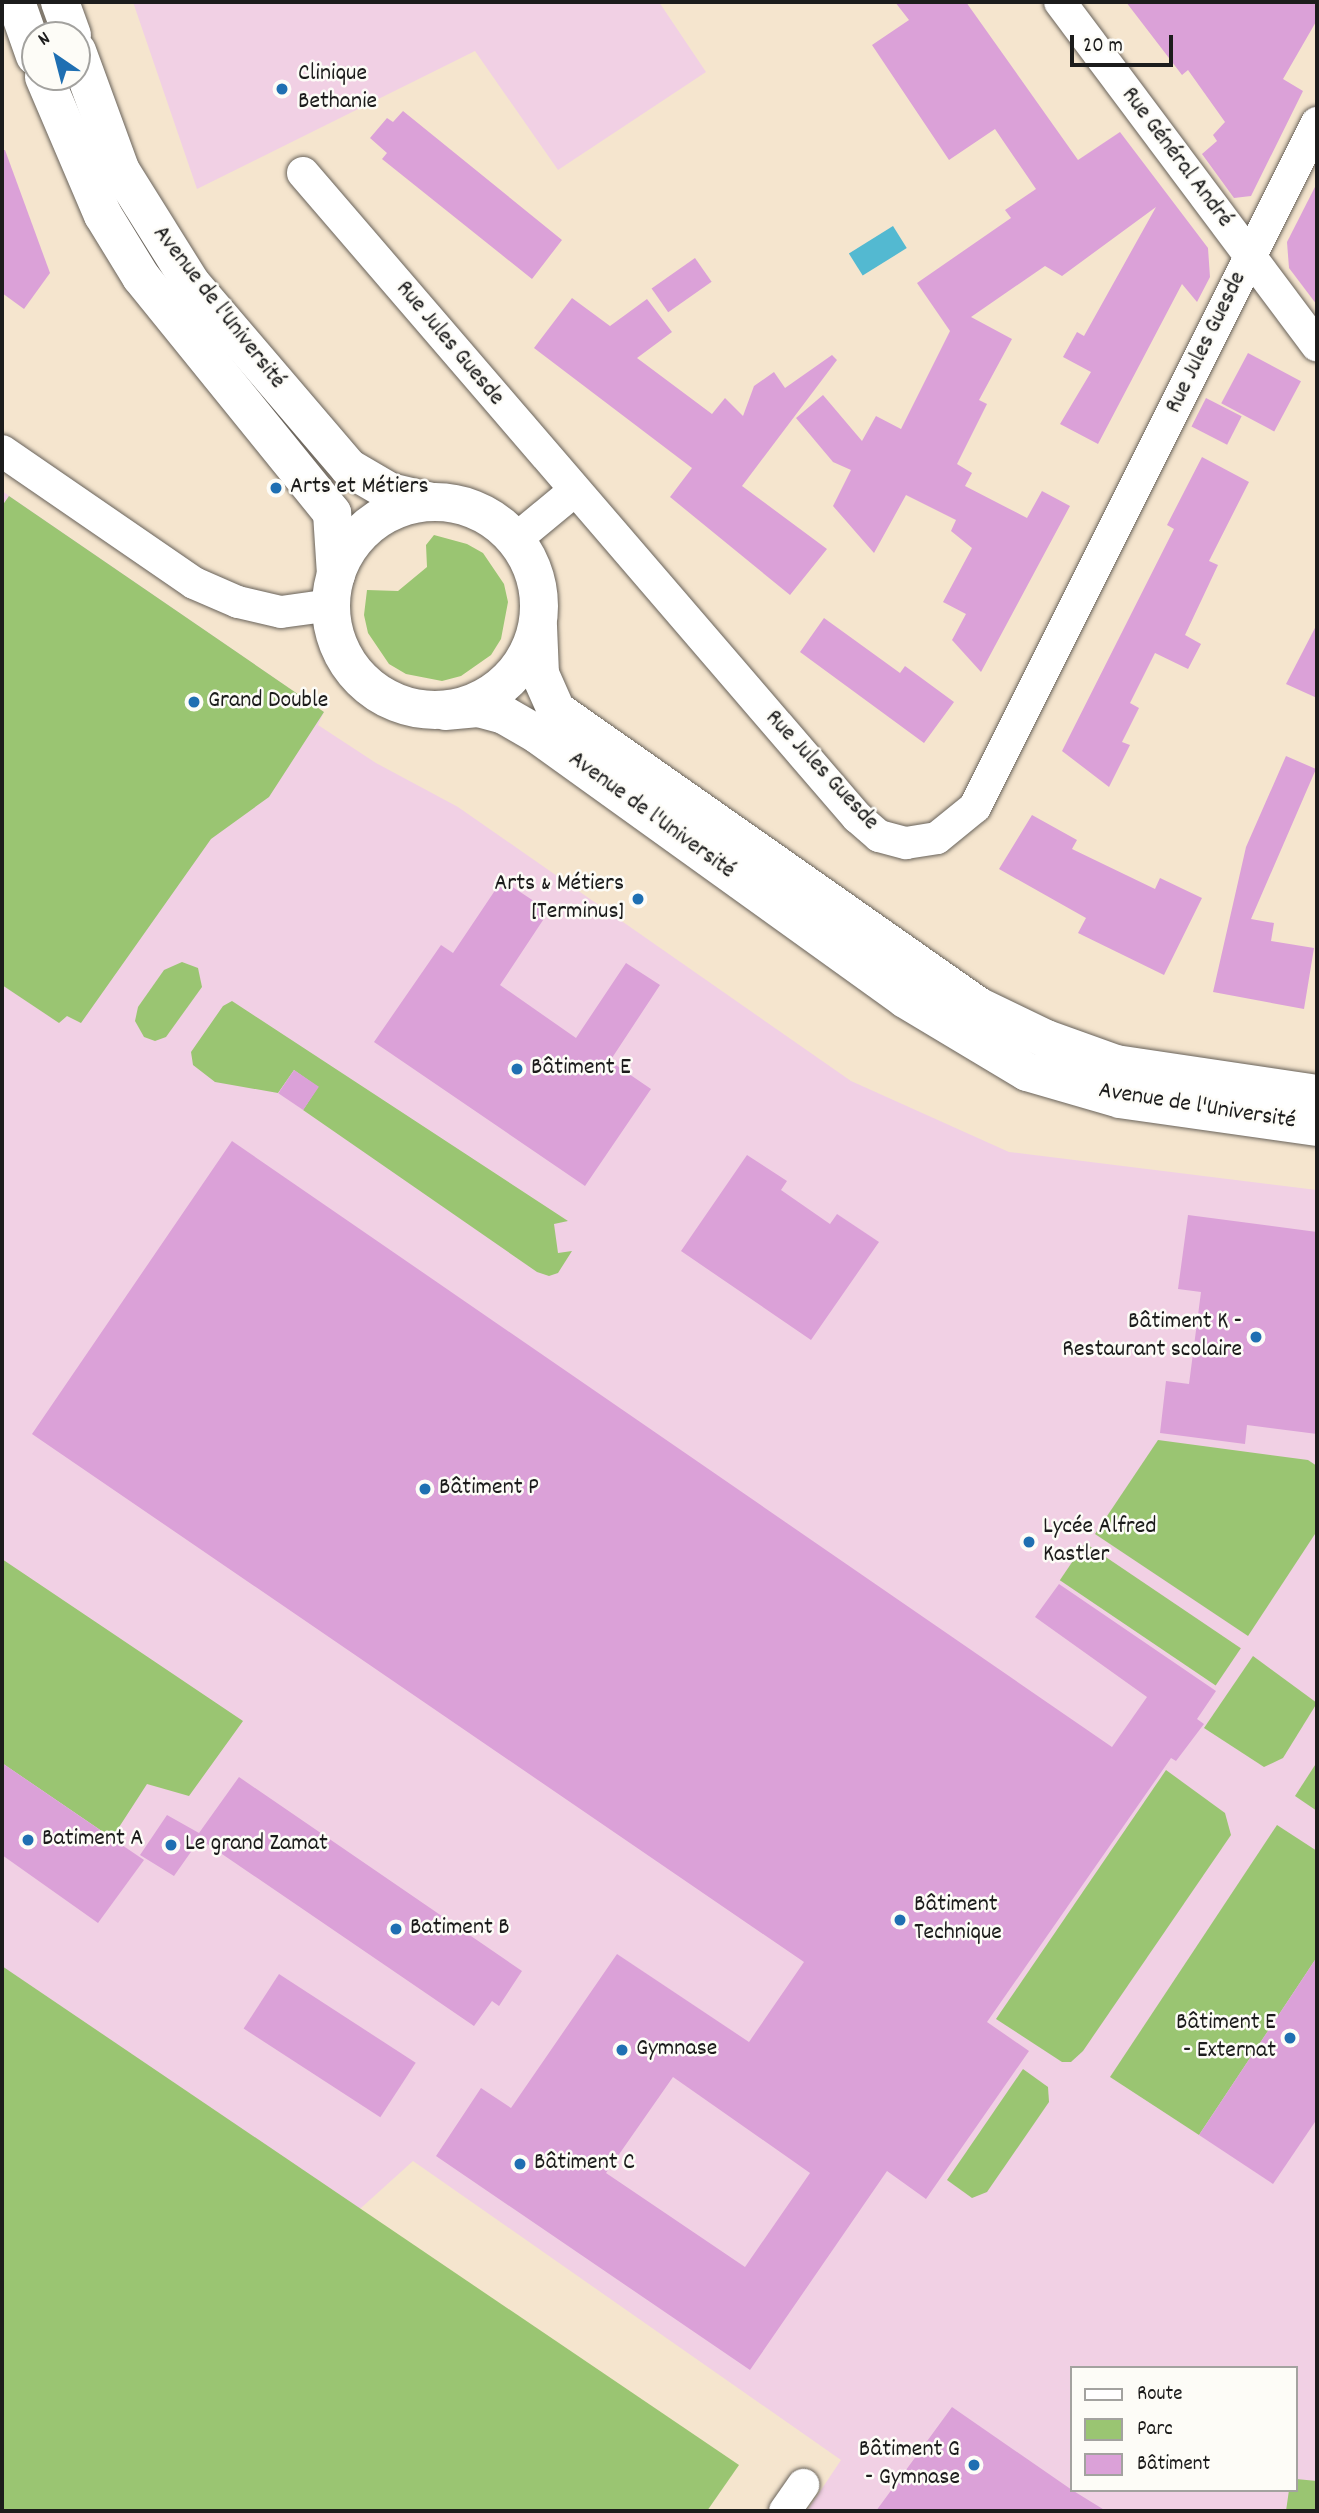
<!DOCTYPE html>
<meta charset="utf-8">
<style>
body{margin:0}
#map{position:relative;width:1319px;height:2513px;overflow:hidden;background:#f5e5ce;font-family:Dekko,sans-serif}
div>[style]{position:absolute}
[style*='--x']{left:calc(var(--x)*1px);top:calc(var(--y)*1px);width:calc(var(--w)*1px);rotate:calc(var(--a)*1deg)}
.built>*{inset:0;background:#f1d0e4}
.green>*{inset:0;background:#9ac572;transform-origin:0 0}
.water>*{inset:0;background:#53b9d1;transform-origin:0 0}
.building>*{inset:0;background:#dba1d8;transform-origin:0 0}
.roads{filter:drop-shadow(0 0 2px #68625a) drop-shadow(0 0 2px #68625a)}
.street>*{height:32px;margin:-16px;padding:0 16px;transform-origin:16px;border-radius:16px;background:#fff}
.secondary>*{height:38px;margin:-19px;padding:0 19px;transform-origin:19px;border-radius:19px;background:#fff}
.secondary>.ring{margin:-19px;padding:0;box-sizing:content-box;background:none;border:38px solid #fff;border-radius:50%}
.dots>*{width:19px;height:19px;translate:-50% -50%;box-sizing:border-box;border:4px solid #fdfcf7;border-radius:50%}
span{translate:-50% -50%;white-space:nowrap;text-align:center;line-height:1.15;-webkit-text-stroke:5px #fdfcf7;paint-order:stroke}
.poi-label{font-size:24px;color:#1c1c1c}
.left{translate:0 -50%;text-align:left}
.right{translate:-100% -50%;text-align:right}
.street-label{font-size:24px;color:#1c1c1c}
.frame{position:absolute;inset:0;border:4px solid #1c1c1c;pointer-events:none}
.legend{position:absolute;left:1070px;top:2366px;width:228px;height:126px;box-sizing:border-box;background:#fdfcf7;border:2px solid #a3a29f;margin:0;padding:9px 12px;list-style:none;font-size:21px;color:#1c1c1c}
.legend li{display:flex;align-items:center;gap:14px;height:35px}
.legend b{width:35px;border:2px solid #a3a29f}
.north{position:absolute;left:21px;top:21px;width:70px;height:70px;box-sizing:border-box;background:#fdfcf7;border:2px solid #a3a29f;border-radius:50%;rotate:325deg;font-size:19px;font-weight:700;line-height:28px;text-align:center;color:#1c1c1c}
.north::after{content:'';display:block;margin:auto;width:24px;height:32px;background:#1f6fb2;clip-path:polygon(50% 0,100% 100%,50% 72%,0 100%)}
.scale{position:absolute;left:1070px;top:35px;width:103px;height:32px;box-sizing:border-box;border:4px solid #1c1c1c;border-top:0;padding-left:9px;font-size:21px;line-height:24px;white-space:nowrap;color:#1c1c1c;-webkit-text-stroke:5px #fdfcf7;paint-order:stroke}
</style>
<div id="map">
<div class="built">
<i style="clip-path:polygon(133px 2px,659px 2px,706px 72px,558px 170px,475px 51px,197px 189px)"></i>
<i style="clip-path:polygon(evenodd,2px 491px,324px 712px,318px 725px,376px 763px,458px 807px,851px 1081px,1009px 1152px,1317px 1190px,1317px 2511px,807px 2511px,841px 2460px,413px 2161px,351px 2217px,2px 1983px,2px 491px,1072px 2368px,1296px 2368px,1296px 2490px,1072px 2490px,1072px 2368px)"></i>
</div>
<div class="green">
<i style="clip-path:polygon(9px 496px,324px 712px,269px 797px,211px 839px,81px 1023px,67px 1016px,59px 1023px,2px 985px,2px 506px)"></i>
<i style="clip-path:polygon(434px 535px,467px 544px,483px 553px,504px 584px,508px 602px,501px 639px,491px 655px,461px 676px,442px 681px,406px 674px,389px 664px,368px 633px,364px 615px,367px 590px,398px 591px,427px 567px,426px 545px)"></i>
<i style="clip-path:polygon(182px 962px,198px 968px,202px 987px,166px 1037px,155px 1041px,144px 1037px,135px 1021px,138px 1007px,164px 970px)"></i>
<i style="clip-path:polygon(232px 1001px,568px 1221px,554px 1224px,558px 1253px,572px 1251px,558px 1273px,549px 1276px,537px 1272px,303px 1110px,318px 1087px,294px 1070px,278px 1093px,215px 1082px,193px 1065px,191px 1052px,223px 1006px)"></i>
<i style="clip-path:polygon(1158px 1440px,1308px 1460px,1317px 1466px,1317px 1531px,1248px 1636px,1095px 1534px)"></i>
<i style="left:1085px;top:1543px;width:188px;height:45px;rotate:34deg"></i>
<i style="clip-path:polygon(2px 1559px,243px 1721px,189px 1796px,147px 1784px,112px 1838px,2px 1763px)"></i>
<i style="clip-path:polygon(1253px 1656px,1317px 1703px,1283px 1758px,1264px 1767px,1204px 1728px)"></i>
<i style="clip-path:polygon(1317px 1762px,1317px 1811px,1295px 1796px)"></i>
<i style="clip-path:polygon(1166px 1770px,1225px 1813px,1231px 1835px,1083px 2051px,1071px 2062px,1062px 2062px,996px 2019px)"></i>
<i style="clip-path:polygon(1277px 1825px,1317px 1851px,1317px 1957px,1199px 2135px,1110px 2077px)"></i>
<i style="clip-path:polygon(2px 1966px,739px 2465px,707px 2511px,2px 2511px)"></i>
<i style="clip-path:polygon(1023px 2069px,1048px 2087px,1049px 2102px,987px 2192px,972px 2198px,947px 2180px)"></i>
<i style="clip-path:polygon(1296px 2479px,1317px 2481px,1317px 2511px,1286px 2511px,1289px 2490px,1296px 2490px)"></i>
</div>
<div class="water">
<i style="left:893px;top:226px;width:26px;height:52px;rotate:58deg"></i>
</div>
<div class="building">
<i style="clip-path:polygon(895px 2px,966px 2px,1078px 160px,1120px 132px,1208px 248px,1210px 277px,1197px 302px,1182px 284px,1098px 444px,1060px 424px,1091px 372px,1063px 357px,1077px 332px,1084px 336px,1156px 207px,1062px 276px,1045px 266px,971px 317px,1012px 339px,979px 400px,987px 404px,957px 464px,972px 473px,965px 486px,1027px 518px,1042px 491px,1070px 506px,981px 672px,952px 640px,966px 614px,943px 602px,972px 548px,951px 531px,956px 520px,906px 495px,874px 553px,833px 506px,851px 470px,833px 462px,796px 418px,823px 395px,862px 441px,876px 416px,901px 429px,950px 331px,917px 283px,1011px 218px,1005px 210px,1036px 189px,995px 129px,949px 160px,872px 45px,909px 20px)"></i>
<i style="clip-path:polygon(1126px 2px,1317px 2px,1317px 20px,1283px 79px,1303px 91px,1251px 196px,1234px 198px,1202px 154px,1217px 141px,1213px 135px,1225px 122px,1188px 70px,1182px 75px)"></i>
<i style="clip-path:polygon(403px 111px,562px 240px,532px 279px,382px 159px,387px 153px,370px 138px,387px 118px,393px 122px)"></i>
<i style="clip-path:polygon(2px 150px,5px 150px,50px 273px,24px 309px,2px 293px)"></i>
<i style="clip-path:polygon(1317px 183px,1317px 305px,1289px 268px,1287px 242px)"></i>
<i style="left:695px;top:258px;width:29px;height:53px;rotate:55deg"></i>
<i style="clip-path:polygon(572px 298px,610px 326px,647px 299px,672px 332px,637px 358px,712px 414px,725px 398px,743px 416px,754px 386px,774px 372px,785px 388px,832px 355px,837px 360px,742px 486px,827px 549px,790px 595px,670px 497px,692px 468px,534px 348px)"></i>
<i style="left:1248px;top:353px;width:60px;height:57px;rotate:28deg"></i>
<i style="left:1206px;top:398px;width:40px;height:32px;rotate:27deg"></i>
<i style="clip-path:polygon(1202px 457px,1249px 482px,1209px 561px,1218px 565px,1185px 635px,1201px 644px,1188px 669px,1155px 653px,1130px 703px,1139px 708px,1122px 742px,1130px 745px,1109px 787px,1062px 751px,1174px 529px,1167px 525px)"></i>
<i style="clip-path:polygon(824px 618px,900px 673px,905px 666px,954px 702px,924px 743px,800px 652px)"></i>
<i style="clip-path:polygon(1317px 624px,1317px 698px,1286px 684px)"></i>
<i style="clip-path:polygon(1286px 756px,1316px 769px,1251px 919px,1274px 923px,1271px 941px,1314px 948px,1304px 1009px,1213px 992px,1246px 847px)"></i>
<i style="clip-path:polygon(1032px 815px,1077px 840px,1072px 849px,1155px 889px,1160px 878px,1202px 898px,1164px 975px,1078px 933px,1086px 918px,999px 869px)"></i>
<i style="clip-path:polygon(502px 880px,549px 911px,500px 985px,576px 1038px,626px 963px,660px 985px,610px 1061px,651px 1089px,585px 1186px,374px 1042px,441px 945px,453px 953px)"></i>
<i style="left:294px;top:1070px;width:30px;height:28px;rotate:34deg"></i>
<i style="clip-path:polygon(evenodd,232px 1141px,1112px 1747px,1147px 1697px,1035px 1617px,1059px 1584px,1216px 1691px,1197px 1719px,1204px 1724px,1176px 1761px,1171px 1758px,987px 2022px,1029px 2051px,926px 2199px,887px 2171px,750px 2370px,436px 2156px,481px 2088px,511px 2108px,617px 1954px,749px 2042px,804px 1962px,32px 1434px,232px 1141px,673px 2077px,810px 2173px,745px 2267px,606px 2173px,673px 2077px)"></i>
<i style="clip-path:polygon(747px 1155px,787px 1181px,781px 1190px,830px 1224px,837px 1214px,879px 1242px,811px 1340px,681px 1251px)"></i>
<i style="clip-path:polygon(1188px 1215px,1317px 1232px,1317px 1434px,1247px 1425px,1245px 1444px,1160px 1433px,1166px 1381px,1189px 1384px,1201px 1292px,1178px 1289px)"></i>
<i style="clip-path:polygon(2px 1763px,144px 1860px,98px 1923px,2px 1855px)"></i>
<i style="clip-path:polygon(239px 1777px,522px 1971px,499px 2006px,492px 2001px,474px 2026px,200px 1839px,174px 1876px,140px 1855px,167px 1815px,199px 1833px)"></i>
<i style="clip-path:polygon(1317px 1957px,1317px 2119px,1273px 2184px,1199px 2135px)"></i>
<i style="left:279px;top:1974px;width:163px;height:65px;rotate:33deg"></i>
<i style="clip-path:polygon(952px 2407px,1072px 2490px,1106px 2511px,876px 2511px)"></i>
</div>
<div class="roads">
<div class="street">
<i style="--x:1060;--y:2;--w:429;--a:53.2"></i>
<i style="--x:303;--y:173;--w:850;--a:49.3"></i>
<i style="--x:857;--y:817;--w:29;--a:41"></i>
<i style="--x:879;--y:836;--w:28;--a:15"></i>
<i style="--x:906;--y:843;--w:31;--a:-9"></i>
<i style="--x:937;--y:838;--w:49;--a:-39.2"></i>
<i style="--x:975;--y:807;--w:765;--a:-63.43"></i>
<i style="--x:2;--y:451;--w:233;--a:34.5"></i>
<i style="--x:194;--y:583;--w:48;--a:23.4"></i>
<i style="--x:238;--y:602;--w:44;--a:13.1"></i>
<i style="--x:281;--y:612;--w:50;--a:-8"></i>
<i style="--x:516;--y:539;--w:74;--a:-39.5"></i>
<i style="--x:785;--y:2511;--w:32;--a:-55"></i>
</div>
<div class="secondary">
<i style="--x:16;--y:2;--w:57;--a:70.6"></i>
<i style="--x:60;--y:2;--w:35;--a:70"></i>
<i style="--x:77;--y:51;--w:128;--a:69.9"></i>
<i style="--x:121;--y:171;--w:132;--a:58"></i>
<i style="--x:191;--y:283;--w:243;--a:49.5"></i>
<i style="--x:349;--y:468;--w:48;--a:30.3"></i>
<i style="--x:390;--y:492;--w:43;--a:13.4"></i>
<i style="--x:44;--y:77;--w:150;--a:66.9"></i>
<i style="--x:103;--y:215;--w:73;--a:58.5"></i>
<i style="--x:141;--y:277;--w:304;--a:51"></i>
<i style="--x:332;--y:513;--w:62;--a:86.3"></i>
<i class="ring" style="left:331px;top:502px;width:170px;height:170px"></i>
<i style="--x:538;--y:626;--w:48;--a:87.6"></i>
<i style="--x:540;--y:674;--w:39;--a:66"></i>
<i style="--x:556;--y:710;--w:515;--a:35.05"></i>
<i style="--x:978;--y:1006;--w:76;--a:25.9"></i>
<i style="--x:1046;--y:1039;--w:74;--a:19.7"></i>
<i style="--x:1116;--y:1064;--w:203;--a:8.5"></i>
<i style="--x:445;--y:711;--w:33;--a:-5"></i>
<i style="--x:478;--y:708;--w:27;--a:15"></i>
<i style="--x:504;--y:715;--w:39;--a:30"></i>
<i style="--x:538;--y:735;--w:452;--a:35.7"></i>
<i style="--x:905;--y:999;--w:142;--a:30.9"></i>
<i style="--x:1027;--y:1072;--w:97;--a:16.2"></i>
<i style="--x:1120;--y:1099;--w:199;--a:8.1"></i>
</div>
</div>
<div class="dots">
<i style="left:282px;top:89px;background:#1f6fb2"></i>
<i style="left:276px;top:488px;background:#1f6fb2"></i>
<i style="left:194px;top:702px;background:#1f6fb2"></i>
<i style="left:638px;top:899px;background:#1f6fb2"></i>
<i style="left:517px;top:1069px;background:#1f6fb2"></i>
<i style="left:1256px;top:1337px;background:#1f6fb2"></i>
<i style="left:425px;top:1489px;background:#1f6fb2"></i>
<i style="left:1029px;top:1542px;background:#1f6fb2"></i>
<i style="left:28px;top:1840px;background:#1f6fb2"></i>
<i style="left:171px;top:1845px;background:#1f6fb2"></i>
<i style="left:900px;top:1920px;background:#1f6fb2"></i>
<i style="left:396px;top:1929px;background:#1f6fb2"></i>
<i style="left:1290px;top:2038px;background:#1f6fb2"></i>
<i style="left:622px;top:2050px;background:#1f6fb2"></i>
<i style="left:520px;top:2164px;background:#1f6fb2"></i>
<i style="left:974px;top:2465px;background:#1f6fb2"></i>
</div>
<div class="poi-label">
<span class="left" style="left:298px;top:89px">Clinique<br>Bethanie</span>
<span class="left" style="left:290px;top:488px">Arts et Métiers</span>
<span class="left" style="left:208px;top:702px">Grand Double</span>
<span class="right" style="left:624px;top:899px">Arts &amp; Métiers<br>[Terminus]</span>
<span class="left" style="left:531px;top:1069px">Bâtiment E</span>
<span class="right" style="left:1242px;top:1337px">Bâtiment K -<br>Restaurant scolaire</span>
<span class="left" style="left:439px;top:1489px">Bâtiment P</span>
<span class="left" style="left:1043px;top:1542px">Lycée Alfred<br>Kastler</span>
<span class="left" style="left:42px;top:1840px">Batiment A</span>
<span class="left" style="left:185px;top:1845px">Le grand Zamat</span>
<span class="left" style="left:914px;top:1920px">Bâtiment<br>Technique</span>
<span class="left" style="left:410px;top:1929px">Batiment B</span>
<span class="right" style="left:1276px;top:2038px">Bâtiment E<br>- Externat</span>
<span class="left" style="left:636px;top:2050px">Gymnase</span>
<span class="left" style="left:534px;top:2164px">Bâtiment C</span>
<span class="right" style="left:960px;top:2465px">Bâtiment G<br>- Gymnase</span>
</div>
<div class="street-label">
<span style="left:1176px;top:158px;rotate:53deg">Rue Général André</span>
<span style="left:218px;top:308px;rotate:52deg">Avenue de l'Université</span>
<span style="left:1207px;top:343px;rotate:-64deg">Rue Jules Guesde</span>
<span style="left:449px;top:344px;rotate:50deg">Rue Jules Guesde</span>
<span style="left:821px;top:771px;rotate:47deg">Rue Jules Guesde</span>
<span style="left:651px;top:816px;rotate:36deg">Avenue de l'Université</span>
<span style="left:1197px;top:1107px;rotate:9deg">Avenue de l'Université</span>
</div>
<div class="frame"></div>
<ul class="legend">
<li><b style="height:9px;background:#fff"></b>Route</li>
<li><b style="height:19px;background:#9ac572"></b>Parc</li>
<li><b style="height:19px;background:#dba1d8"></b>Bâtiment</li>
</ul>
<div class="north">N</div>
<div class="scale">20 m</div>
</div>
